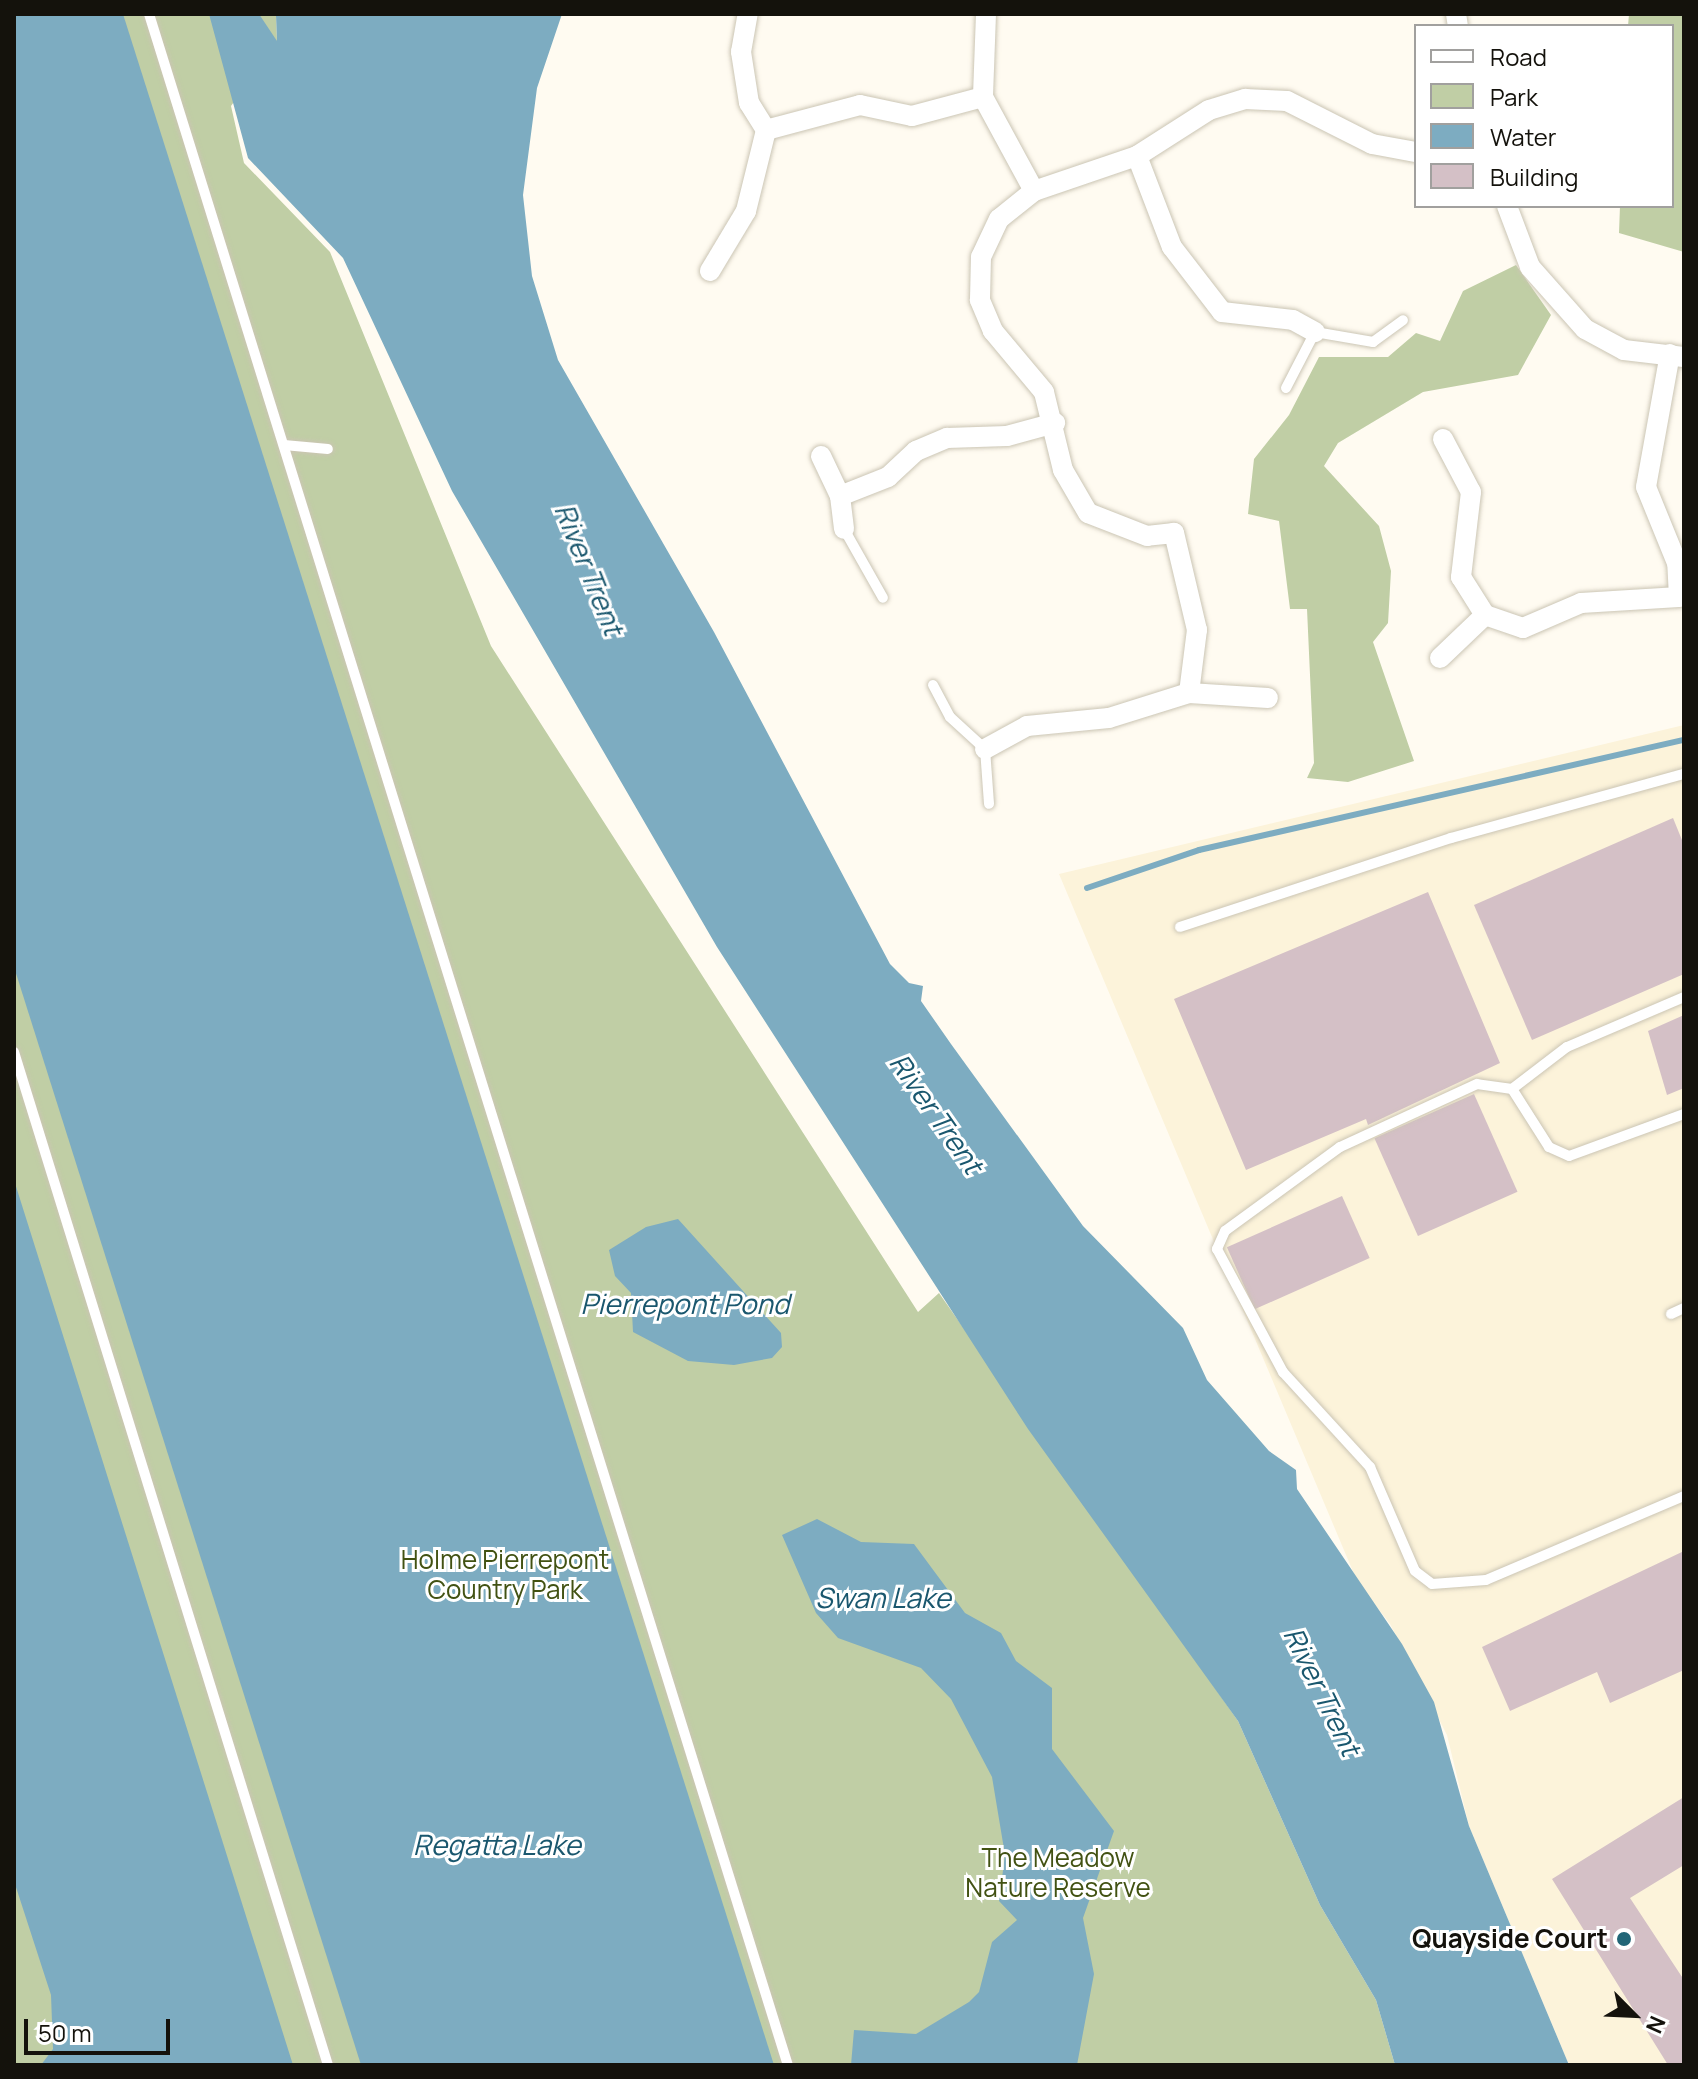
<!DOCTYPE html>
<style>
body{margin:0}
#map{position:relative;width:1698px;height:2079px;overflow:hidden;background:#fffbf1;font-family:Manrope,sans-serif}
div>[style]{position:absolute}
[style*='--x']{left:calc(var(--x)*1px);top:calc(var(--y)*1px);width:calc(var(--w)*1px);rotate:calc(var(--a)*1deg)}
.built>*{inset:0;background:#fcf3da}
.green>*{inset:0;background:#c0cea5}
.water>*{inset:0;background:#7dacc1}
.stream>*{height:6px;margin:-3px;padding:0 3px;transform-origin:3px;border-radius:3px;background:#7dacc1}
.building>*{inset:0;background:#d4c0c6;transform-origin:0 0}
.roads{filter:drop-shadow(0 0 2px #cbc5b4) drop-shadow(0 0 2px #cbc5b4)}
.service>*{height:10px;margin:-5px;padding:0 5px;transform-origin:5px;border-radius:5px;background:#fff}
.minor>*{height:20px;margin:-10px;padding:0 10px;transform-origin:10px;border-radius:10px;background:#fff}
.dots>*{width:22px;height:22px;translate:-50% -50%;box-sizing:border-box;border:4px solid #fff;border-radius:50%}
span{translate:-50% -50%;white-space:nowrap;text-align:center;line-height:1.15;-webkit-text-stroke:6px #fff;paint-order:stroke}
.park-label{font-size:26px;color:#425213}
.poi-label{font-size:26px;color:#14120c;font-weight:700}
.right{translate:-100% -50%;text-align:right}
.water-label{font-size:28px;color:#1a576e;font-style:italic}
.frame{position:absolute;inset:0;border:16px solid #14120c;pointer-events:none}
.legend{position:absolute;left:1414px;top:24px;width:260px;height:184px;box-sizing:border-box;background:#fff;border:2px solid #a1a09e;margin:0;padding:10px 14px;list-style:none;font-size:24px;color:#14120c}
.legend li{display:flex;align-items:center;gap:16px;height:40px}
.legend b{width:40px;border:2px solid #a1a09e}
.north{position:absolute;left:1594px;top:1975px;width:80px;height:80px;-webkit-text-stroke:6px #fff;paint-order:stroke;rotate:114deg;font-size:22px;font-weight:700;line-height:32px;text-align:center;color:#14120c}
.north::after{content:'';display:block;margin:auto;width:28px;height:36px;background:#14120c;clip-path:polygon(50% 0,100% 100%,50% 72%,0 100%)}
.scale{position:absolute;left:24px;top:2019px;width:146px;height:36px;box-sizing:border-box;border:4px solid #14120c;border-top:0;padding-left:10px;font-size:24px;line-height:28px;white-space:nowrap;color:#14120c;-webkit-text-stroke:6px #fff;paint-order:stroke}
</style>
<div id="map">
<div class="built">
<i style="clip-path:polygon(1684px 725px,1684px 2065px,1569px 2065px,1469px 1826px,1447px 1735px,1390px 1624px,1357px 1581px,1059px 874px)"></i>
</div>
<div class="green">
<i style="clip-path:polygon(14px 14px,276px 16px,277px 41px,231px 106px,244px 163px,330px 252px,491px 646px,918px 1312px,939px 1293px,1238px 1721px,1320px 1905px,1376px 2000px,1395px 2065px,14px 2065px)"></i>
<i style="clip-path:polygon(1629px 14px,1684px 14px,1684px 252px,1619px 233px,1620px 206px,1672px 206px,1672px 26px,1628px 26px)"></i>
<i style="clip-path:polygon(1516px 265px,1551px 315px,1518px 375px,1423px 392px,1338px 443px,1324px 466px,1379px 526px,1391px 571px,1388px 623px,1373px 642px,1414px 761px,1348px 782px,1307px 778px,1314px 763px,1307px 609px,1290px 609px,1279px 521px,1248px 514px,1254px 459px,1289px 415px,1319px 357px,1388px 357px,1416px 333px,1440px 341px,1463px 291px)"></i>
</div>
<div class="water">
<i style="clip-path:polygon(14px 14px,123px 14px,774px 2065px,361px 2065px,14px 967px)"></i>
<i style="clip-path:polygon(209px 14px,259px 14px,277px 41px,276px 16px,284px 14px,562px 14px,537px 88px,523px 195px,532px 276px,558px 360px,714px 632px,890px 964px,909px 983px,923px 986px,921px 1001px,951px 1044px,1083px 1226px,1183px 1328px,1207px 1380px,1269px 1451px,1296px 1470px,1297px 1489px,1402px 1644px,1434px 1702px,1469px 1826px,1569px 2065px,1395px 2065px,1376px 2000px,1320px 1905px,1238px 1721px,1028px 1429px,717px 947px,452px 491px,343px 258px,248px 158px)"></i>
<i style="clip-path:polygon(14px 1180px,293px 2065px,41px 2065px,53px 2049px,51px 1995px,14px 1881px)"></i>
<i style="clip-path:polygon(678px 1219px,781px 1333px,782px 1347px,772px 1358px,734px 1365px,688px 1361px,633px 1332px,631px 1293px,615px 1276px,609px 1250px,646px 1227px)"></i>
<i style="clip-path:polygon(817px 1519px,861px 1542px,914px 1544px,965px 1613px,1001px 1633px,1016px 1661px,1052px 1688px,1052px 1749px,1114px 1831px,1083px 1918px,1094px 1974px,1077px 2065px,851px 2065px,854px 2030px,916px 2034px,969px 2002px,979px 1992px,992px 1942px,1017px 1920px,999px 1901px,1005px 1855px,992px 1777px,951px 1699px,921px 1668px,838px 1638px,816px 1613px,782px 1535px)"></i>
</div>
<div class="stream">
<i style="--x:1087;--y:888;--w:118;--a:-18.7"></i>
<i style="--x:1199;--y:850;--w:497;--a:-12.8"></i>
</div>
<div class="building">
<i style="clip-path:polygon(1673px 818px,1684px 845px,1684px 974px,1532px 1040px,1474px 905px)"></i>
<i style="clip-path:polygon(1428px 892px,1500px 1063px,1368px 1125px,1366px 1119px,1246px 1170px,1174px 999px)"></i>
<i style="clip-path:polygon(1684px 1015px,1684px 1088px,1667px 1095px,1648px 1031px)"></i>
<i style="left:1474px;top:1094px;width:107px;height:109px;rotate:66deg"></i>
<i style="left:1342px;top:1196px;width:68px;height:126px;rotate:66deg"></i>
<i style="clip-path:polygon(1684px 1551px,1684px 1670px,1610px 1703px,1597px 1672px,1510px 1711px,1482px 1647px)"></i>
<i style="clip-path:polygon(1684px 1797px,1684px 1865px,1630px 1898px,1684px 1980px,1684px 2065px,1668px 2065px,1552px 1879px)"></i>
</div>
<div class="roads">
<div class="service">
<i style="--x:149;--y:14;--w:2148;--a:72.7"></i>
<i style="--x:1286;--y:388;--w:63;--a:-62.6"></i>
<i style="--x:1315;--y:332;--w:59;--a:9.8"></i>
<i style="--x:1373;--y:342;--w:37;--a:-36"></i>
<i style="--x:284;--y:445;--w:44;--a:5.2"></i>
<i style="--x:844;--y:529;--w:79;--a:60.5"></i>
<i style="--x:933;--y:685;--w:36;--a:62"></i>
<i style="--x:950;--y:717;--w:47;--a:42.4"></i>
<i style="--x:985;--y:749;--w:55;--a:85.8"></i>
<i style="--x:1180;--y:927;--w:285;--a:-18.2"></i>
<i style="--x:1451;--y:838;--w:242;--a:-15.4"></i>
<i style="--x:14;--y:1052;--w:1061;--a:72.78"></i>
<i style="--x:1512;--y:1089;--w:69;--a:-37.4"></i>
<i style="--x:1567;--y:1047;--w:127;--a:-23.1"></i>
<i style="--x:1684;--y:1114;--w:122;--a:159.9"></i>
<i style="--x:1569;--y:1156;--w:22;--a:-156"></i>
<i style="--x:1549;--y:1147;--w:69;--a:-122.5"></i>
<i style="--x:1512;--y:1089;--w:35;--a:-172"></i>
<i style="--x:1477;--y:1084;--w:151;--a:155.3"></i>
<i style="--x:1340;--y:1147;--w:142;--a:143.9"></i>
<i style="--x:1225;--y:1231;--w:20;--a:114"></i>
<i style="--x:1217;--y:1249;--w:140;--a:61.8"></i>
<i style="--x:1283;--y:1372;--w:129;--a:47.5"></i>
<i style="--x:1370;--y:1467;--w:113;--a:66.6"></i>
<i style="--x:1415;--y:1571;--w:21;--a:37"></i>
<i style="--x:1432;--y:1584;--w:54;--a:-4.2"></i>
<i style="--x:1486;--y:1580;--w:215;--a:-23"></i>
<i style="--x:1671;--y:1314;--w:14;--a:-25"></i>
</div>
<div class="minor">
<i style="--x:986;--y:14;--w:83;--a:92.1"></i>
<i style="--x:983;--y:97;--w:107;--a:61.5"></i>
<i style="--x:1456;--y:14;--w:12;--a:81"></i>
<i style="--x:766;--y:130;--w:97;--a:-14.9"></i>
<i style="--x:860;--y:105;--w:53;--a:11.9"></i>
<i style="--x:912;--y:116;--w:73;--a:-15"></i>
<i style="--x:1137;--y:156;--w:97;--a:69"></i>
<i style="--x:1172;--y:247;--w:82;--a:52.4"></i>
<i style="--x:1222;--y:312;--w:71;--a:6.4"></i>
<i style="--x:1293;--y:320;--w:25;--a:29"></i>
<i style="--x:1507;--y:206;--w:65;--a:69.3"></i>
<i style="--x:1530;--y:267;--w:83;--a:48.4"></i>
<i style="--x:1585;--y:329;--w:44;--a:28.3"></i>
<i style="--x:1624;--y:350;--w:60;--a:6.7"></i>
<i style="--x:710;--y:271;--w:70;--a:-59"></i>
<i style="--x:746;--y:211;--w:83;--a:-76.1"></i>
<i style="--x:766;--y:130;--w:32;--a:-122"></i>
<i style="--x:749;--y:103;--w:52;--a:-98.9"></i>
<i style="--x:741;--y:52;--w:39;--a:-80"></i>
<i style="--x:1443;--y:439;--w:60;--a:62.2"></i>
<i style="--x:1471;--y:492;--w:86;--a:96.7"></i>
<i style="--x:1461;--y:577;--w:45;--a:57.7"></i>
<i style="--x:1485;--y:615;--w:40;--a:18.9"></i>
<i style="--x:1523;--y:628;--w:63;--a:-23.3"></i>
<i style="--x:1581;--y:603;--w:98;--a:-3.5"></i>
<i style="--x:1679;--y:597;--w:34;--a:-93"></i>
<i style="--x:1677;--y:563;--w:82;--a:-112.2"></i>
<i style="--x:1646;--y:487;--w:135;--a:-79.8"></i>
<i style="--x:821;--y:456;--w:44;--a:64.6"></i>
<i style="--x:840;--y:496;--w:33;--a:83"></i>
<i style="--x:840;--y:496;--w:52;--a:-21.6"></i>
<i style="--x:888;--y:477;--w:38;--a:-43"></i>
<i style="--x:916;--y:451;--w:34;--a:-23"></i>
<i style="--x:947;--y:438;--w:60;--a:-1.9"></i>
<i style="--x:1007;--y:436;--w:50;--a:-15.2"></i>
<i style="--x:1440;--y:658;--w:62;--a:-43.7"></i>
<i style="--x:1189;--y:693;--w:79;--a:3.6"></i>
<i style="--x:985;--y:749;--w:48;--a:-28.7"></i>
<i style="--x:1027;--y:726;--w:82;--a:-5.6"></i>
<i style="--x:1109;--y:718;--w:84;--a:-17.4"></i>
<i style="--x:1189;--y:693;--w:64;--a:-82.8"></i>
<i style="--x:1197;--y:630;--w:100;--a:-103.3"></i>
<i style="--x:1174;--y:533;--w:27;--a:174"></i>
<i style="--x:1147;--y:536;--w:63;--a:-158.7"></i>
<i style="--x:1088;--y:513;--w:50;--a:-120.2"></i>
<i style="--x:1063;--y:470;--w:80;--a:-103.7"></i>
<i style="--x:1044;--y:392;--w:80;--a:-129.9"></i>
<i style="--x:993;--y:331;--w:34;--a:-113"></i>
<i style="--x:980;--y:300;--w:43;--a:-88.7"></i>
<i style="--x:981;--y:257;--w:42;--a:-64.7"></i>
<i style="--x:999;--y:219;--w:45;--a:-38.7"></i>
<i style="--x:1034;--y:191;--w:109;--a:-18.8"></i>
<i style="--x:1137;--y:156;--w:85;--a:-32.6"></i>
<i style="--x:1209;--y:110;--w:38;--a:-17"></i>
<i style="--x:1245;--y:99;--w:42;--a:2.7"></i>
<i style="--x:1287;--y:101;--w:95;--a:26.8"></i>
<i style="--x:1372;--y:144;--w:45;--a:10.3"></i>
</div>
</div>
<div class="dots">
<i style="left:1624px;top:1939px;background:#267"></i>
</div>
<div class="park-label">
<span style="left:505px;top:1575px">Holme Pierrepont<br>Country Park</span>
<span style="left:1058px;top:1873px">The Meadow<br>Nature Reserve</span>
</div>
<div class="poi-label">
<span class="right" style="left:1608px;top:1939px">Quayside Court</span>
</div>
<div class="water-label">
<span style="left:590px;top:569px;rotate:68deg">River Trent</span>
<span style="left:937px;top:1113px;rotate:55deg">River Trent</span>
<span style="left:685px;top:1303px">Pierrepont Pond</span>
<span style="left:883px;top:1597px">Swan Lake</span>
<span style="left:1323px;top:1691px;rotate:64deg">River Trent</span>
<span style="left:497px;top:1844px">Regatta Lake</span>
</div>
<div class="frame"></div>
<ul class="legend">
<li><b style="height:10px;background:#fff"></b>Road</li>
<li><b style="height:22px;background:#c0cea5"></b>Park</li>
<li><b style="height:22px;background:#7dacc1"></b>Water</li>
<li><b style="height:22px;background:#d4c0c6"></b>Building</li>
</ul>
<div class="north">N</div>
<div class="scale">50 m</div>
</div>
